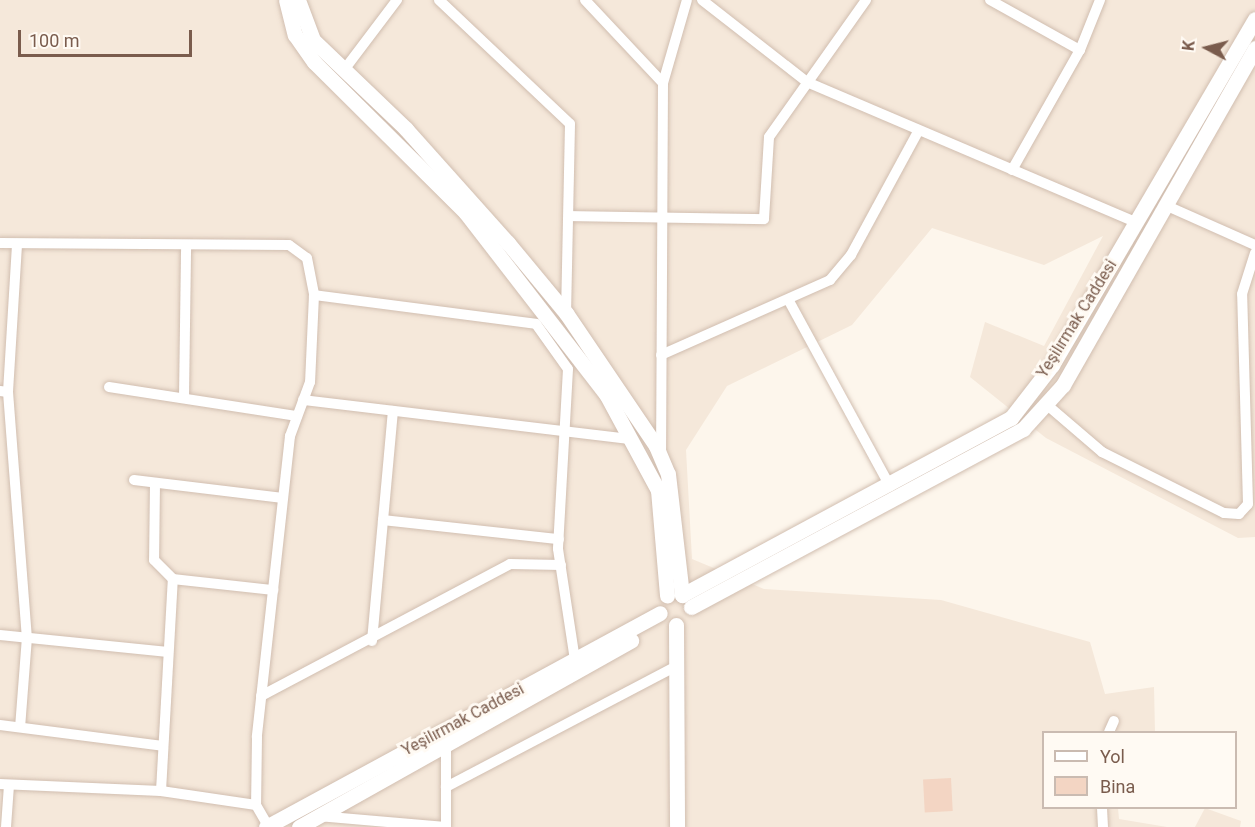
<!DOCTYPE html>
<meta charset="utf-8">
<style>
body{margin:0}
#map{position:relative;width:1255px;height:827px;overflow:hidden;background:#fdf6ec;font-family:Roboto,sans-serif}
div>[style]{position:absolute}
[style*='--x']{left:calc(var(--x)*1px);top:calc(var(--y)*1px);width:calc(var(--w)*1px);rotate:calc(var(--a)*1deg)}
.residential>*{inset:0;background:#f5e8da}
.building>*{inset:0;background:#f3d5c3;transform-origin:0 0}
.roads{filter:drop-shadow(0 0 2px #d1beb0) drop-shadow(0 0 2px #d1beb0)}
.minor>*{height:10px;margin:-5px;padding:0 5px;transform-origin:5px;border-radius:5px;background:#fff}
.secondary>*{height:15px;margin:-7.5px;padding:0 7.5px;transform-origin:7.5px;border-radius:7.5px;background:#fff}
span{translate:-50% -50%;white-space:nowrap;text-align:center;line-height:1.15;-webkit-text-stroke:6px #fffaf3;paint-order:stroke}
.street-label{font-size:16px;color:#7a5c4d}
.legend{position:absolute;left:1042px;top:731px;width:195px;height:78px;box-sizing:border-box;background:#fffaf3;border:2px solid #cabbb1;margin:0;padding:8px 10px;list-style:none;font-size:18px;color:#7a5c4d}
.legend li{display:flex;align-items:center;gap:12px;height:30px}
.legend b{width:30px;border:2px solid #cabbb1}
.north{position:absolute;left:1177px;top:18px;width:60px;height:60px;-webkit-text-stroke:4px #fffaf3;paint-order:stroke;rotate:277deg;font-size:16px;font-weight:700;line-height:24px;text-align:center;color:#7a5c4d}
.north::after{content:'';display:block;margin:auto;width:21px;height:27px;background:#7a5c4d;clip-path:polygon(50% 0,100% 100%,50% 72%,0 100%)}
.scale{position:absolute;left:18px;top:30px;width:174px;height:27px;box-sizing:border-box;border:3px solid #7a5c4d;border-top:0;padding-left:8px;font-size:18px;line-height:21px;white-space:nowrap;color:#7a5c4d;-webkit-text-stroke:4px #fffaf3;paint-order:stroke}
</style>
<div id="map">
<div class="residential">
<i style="clip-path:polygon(0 0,1255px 0,1255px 537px,1238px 538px,1046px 438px,970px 377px,985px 322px,1044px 346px,1103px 236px,1044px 265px,932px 228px,852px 325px,727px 386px,686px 450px,692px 559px,764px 589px,941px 600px,1090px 642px,1105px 694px,1154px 687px,1155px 732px,1044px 732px,1044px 808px,1118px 808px,1119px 819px,1167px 827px,0 827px)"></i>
<i style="clip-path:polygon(1205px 808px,1241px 821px,1240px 827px,1195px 827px)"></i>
</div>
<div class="building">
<i style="left:951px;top:778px;width:33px;height:28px;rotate:87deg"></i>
</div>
<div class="roads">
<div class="minor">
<i style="--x:439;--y:0;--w:180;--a:43.4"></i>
<i style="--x:570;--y:124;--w:189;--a:91.2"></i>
<i style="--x:585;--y:0;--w:114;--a:46.8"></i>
<i style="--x:663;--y:83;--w:369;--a:90.3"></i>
<i style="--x:702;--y:0;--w:133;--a:38"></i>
<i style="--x:807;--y:82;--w:358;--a:23.1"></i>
<i style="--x:990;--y:0;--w:103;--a:29.1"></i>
<i style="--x:344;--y:70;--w:88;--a:-52.9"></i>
<i style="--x:663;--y:83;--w:86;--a:-73.9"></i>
<i style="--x:1012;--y:170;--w:138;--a:-60.5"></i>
<i style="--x:1080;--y:50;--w:54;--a:-68.2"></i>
<i style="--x:1165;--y:205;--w:98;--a:24"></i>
<i style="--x:570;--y:216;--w:194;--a:0.9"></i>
<i style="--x:764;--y:219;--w:82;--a:-86.5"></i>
<i style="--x:769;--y:137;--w:168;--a:-54.7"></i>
<i style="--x:0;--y:243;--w:289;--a:0.4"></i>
<i style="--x:289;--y:245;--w:22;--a:36"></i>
<i style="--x:307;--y:258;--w:38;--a:79"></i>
<i style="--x:314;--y:295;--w:87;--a:92.6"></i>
<i style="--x:310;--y:382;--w:58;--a:110.3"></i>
<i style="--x:290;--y:436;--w:303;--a:96.3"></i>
<i style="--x:257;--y:737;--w:68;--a:90.8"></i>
<i style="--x:256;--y:805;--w:24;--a:60"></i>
<i style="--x:314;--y:295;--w:224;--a:7.4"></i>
<i style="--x:536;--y:324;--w:55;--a:54.6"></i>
<i style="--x:568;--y:369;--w:180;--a:93.2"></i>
<i style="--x:558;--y:549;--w:112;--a:81.3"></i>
<i style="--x:789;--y:301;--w:211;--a:61.4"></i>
<i style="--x:661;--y:355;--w:185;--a:-23.9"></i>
<i style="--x:830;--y:280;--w:33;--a:-50"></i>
<i style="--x:851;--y:255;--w:142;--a:-61.5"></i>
<i style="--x:109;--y:387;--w:189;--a:8.8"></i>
<i style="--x:0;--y:391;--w:8;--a:7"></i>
<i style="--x:8;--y:392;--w:148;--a:-86.5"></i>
<i style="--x:8;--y:392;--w:246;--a:85.6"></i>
<i style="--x:27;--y:637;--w:90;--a:94.4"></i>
<i style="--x:184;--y:397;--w:150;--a:-89.2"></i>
<i style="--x:303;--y:400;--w:330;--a:6.8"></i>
<i style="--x:1046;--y:404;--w:74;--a:40.6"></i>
<i style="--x:1102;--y:452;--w:136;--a:26.6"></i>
<i style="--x:1224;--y:513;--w:15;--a:4"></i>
<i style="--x:1239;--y:514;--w:13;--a:-48"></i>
<i style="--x:1248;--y:504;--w:210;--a:-91.6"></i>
<i style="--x:1242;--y:294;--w:43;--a:-72.4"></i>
<i style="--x:134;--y:480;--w:150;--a:6.9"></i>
<i style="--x:155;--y:483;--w:77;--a:90.7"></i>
<i style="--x:154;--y:560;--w:27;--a:45"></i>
<i style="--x:383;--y:520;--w:177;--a:6.2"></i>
<i style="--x:0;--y:635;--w:169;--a:5.8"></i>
<i style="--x:372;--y:641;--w:231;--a:-84.8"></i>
<i style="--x:261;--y:696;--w:282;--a:-27.9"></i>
<i style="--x:510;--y:564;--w:51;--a:1.1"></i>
<i style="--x:0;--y:725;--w:164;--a:7.3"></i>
<i style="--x:1109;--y:732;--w:12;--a:-66"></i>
<i style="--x:0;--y:784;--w:161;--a:2.5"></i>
<i style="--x:446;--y:787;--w:260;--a:-27.7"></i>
<i style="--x:256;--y:805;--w:96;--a:-171.6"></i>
<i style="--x:161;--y:791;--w:212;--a:-86.8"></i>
<i style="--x:173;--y:579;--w:101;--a:6.3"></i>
<i style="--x:1102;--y:808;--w:19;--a:87"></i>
<i style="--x:318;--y:816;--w:128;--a:4.9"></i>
<i style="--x:6;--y:827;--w:42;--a:-85.9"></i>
<i style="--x:446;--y:827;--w:83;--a:-90"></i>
</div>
<div class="secondary">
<i style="--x:286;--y:0;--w:36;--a:76"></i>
<i style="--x:295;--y:35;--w:33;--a:55"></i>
<i style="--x:314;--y:62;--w:214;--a:44.8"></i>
<i style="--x:466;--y:213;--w:229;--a:52.3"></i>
<i style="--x:606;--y:394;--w:109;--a:61.6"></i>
<i style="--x:658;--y:490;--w:106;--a:85.1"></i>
<i style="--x:298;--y:0;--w:43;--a:69.4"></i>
<i style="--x:313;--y:40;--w:129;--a:43.7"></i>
<i style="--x:406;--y:129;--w:153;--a:48.2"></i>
<i style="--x:508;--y:243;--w:91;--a:50.4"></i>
<i style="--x:566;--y:313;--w:161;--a:55.9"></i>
<i style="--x:656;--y:446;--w:30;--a:67"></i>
<i style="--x:668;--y:474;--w:122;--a:83.4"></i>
<i style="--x:682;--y:595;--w:374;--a:-28.3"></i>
<i style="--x:1011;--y:418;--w:67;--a:-52.3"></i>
<i style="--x:1052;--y:365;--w:401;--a:-59.6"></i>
<i style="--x:691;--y:607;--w:377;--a:-28.2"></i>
<i style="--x:1023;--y:429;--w:59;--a:-47.7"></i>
<i style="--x:1063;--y:385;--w:388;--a:-60.3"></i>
<i style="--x:676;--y:625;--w:202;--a:89.7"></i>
<i style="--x:266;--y:827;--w:448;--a:-28.5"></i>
<i style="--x:299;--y:827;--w:381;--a:-29.3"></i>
</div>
</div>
<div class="street-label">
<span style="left:1077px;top:319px;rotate:-58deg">Yeşilırmak Caddesi</span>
<span style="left:463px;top:720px;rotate:-28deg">Yeşilırmak Caddesi</span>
</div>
<ul class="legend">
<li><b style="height:8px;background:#fff"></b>Yol</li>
<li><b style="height:16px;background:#f3d5c3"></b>Bina</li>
</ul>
<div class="north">K</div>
<div class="scale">100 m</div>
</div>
